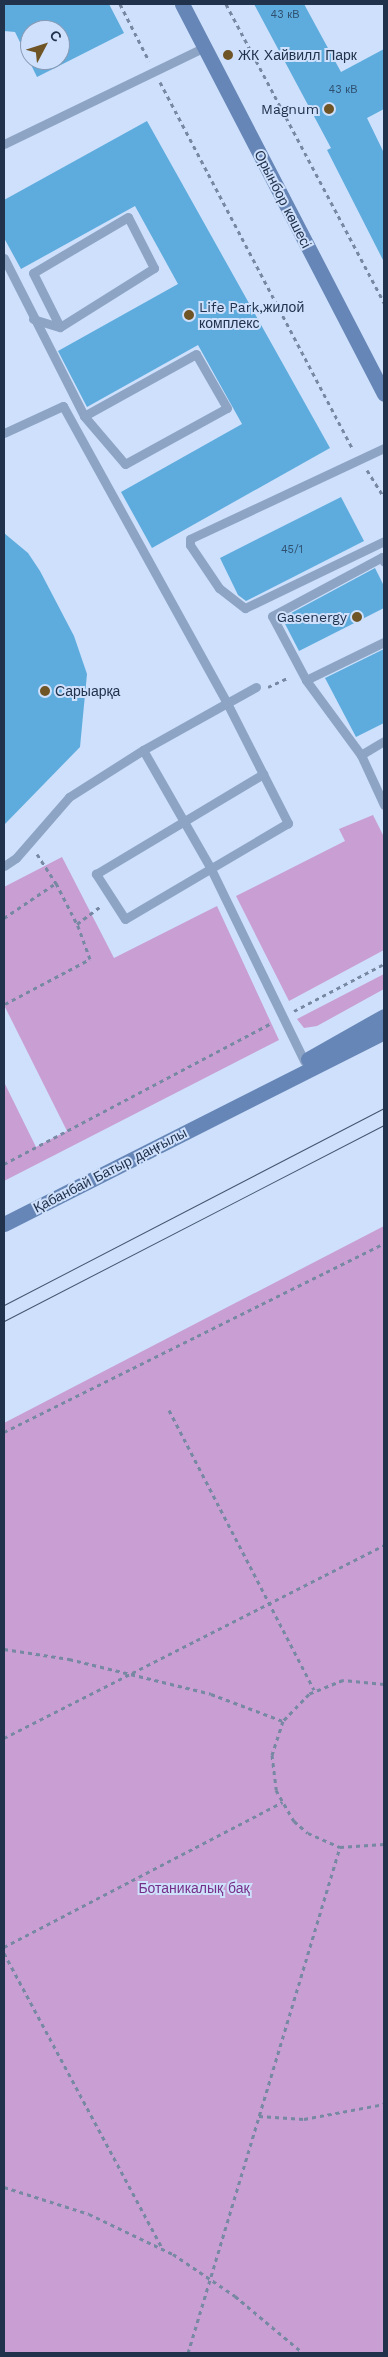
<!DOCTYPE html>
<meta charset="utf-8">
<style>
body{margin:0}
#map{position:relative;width:388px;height:2357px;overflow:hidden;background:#cee0fb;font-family:"Work Sans",sans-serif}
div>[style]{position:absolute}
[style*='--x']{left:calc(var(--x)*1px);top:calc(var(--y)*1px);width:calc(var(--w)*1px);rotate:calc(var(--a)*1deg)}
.green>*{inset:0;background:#c89ed3}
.building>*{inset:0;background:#5eacde}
.path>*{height:3px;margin-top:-1.5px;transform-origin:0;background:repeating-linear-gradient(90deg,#7688a2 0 4px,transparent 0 8px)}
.lane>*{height:9px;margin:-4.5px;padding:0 4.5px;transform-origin:4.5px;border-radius:4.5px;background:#8da4c5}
.secondary>*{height:15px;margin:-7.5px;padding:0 7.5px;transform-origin:7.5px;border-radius:7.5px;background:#6686b7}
.tram>*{height:1px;margin:-0.5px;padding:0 0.5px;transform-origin:0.5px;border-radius:0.5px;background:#43556f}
.dots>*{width:14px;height:14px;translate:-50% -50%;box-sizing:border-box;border:2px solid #cee0fb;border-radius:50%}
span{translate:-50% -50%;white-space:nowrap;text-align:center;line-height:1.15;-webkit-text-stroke:4px #cee0fb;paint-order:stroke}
.number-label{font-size:11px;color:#305070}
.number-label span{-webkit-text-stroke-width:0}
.poi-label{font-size:14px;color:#20324c}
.left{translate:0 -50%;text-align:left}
.right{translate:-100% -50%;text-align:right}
.street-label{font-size:14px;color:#20324c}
.park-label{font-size:14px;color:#762f88}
.frame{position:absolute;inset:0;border:5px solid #20324c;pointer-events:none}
.north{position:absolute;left:20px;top:20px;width:50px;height:50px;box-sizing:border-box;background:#cee0fb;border:1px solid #889ab5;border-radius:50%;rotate:50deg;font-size:14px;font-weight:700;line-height:20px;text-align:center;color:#20324c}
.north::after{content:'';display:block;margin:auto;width:18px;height:22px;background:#6f5426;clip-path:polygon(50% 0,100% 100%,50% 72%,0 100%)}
</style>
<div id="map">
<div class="green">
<i style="clip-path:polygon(373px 815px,384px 837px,384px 950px,289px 1001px,236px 896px,345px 841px,339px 829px)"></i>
<i style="clip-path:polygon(62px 857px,114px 958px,217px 906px,279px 1040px,4px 1181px,4px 1082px,36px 1147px,67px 1131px,4px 1005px,4px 887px)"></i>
<i style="clip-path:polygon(384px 974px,384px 989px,317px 1026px,304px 1028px,297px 1019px)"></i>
<i style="clip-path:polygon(384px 1226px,384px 2353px,4px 2353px,4px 1423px)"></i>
</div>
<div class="building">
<i style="clip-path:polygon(evenodd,4px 4px,109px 4px,124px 33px,37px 77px,15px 32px,4px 31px,4px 4px,30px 30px,60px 30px,60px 60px,30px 60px,30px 30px)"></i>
<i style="clip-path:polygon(254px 4px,304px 4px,341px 72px,384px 49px,384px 109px,367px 118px,384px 153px,384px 262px,327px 150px,331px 148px)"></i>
<i style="clip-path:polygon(147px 121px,330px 448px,152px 548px,121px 492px,242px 424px,198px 345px,87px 407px,58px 351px,178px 284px,135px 206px,21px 269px,4px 238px,4px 200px)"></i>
<i style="clip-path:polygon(341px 497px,364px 541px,246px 601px,238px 595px,220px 558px)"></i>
<i style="clip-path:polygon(4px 533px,28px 553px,40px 571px,74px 636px,87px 674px,80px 747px,4px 825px)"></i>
<i style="clip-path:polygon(375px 568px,384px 586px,384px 608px,299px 651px,282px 618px)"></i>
<i style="clip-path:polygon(384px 649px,384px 723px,356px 737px,325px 678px)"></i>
</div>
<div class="path">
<i style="--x:120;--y:4;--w:64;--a:63"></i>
<i style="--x:226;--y:4;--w:338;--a:62.1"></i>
<i style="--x:160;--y:82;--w:413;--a:62.3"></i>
<i style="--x:367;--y:470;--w:32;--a:58"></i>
<i style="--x:268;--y:687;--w:23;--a:-25"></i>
<i style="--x:37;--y:854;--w:35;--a:57"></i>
<i style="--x:4;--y:918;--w:63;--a:-33.9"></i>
<i style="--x:56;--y:883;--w:46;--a:62.9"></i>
<i style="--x:77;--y:924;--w:30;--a:-37"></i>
<i style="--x:5;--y:1004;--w:96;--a:-27.9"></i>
<i style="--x:90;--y:959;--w:37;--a:-110"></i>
<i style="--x:294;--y:1011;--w:102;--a:-27.6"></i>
<i style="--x:4;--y:1164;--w:302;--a:-27.8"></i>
<i style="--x:169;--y:1410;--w:315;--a:62.6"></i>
<i style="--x:4;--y:1432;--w:424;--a:-26.4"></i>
<i style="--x:4;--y:1649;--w:66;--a:8.7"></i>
<i style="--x:69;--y:1659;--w:146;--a:13.8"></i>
<i style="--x:211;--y:1694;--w:77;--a:20.6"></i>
<i style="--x:384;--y:1684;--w:41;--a:-174.4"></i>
<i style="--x:343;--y:1680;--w:37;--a:158"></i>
<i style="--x:309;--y:1694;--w:37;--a:134"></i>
<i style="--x:283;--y:1721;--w:36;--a:108"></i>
<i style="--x:272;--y:1755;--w:35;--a:83"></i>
<i style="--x:276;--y:1790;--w:36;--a:60"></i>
<i style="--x:294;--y:1821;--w:18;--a:41"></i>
<i style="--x:308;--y:1833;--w:35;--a:24"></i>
<i style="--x:340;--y:1847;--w:44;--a:-3.9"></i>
<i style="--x:4;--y:1738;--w:426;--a:-26.9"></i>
<i style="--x:4;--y:1947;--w:314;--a:-27.5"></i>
<i style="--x:4;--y:1953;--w:335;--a:61.8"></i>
<i style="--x:259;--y:2116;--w:45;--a:3.8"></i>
<i style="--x:304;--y:2119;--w:81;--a:-10.6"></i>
<i style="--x:4;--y:2187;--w:89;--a:17.6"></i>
<i style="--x:89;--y:2214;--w:93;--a:25.5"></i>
<i style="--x:173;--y:2254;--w:75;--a:34.1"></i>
<i style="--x:235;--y:2296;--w:89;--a:40"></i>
<i style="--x:188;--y:2353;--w:528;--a:-73.28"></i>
</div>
<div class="lane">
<i style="--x:4;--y:144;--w:223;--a:-25.8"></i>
<i style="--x:4;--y:258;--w:177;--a:63.1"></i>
<i style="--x:84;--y:416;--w:63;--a:49.5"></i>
<i style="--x:125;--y:464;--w:116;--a:-28.8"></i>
<i style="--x:227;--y:408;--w:62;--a:-119.9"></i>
<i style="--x:196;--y:354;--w:128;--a:151"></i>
<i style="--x:33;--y:319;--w:28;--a:17"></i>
<i style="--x:60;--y:327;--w:111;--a:-32.1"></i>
<i style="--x:154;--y:268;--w:57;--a:-117"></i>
<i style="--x:128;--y:217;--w:110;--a:149.5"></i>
<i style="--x:33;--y:273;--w:60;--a:63.4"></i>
<i style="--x:4;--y:433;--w:65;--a:-24.6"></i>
<i style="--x:63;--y:406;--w:339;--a:61.1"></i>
<i style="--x:227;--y:703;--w:96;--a:150.8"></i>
<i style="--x:143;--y:750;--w:135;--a:60.2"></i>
<i style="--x:210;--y:867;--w:216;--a:64.1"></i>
<i style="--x:384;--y:448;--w:214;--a:154.9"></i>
<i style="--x:190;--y:539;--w:6;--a:90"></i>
<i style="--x:190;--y:545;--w:52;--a:56"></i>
<i style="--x:219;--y:588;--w:33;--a:38"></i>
<i style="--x:245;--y:608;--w:154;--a:-25.7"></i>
<i style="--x:306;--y:680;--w:87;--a:-26"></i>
<i style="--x:256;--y:687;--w:33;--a:151"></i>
<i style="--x:227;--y:703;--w:135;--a:63.1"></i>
<i style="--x:288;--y:823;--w:189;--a:149.5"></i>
<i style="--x:125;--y:919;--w:54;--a:-122.8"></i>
<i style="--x:96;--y:874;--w:195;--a:-30.9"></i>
<i style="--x:384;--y:741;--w:27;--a:149"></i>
<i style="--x:361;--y:755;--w:55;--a:65.3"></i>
<i style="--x:361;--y:755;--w:93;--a:-126.3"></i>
<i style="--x:306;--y:680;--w:72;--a:-118"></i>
<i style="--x:272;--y:616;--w:125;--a:-28.2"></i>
<i style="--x:382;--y:557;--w:5;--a:68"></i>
<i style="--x:4;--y:866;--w:14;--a:-34"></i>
<i style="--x:16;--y:858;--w:81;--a:-49"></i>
<i style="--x:69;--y:797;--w:88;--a:-32.4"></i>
</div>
<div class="secondary">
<i style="--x:182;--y:4;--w:439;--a:62.6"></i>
<i style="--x:308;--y:1059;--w:87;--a:-29.5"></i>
<i style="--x:4;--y:1224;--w:426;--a:-26.8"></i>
</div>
<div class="tram">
<i style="--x:4;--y:1305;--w:428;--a:-27.4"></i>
<i style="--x:4;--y:1321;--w:428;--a:-27.3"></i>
</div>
<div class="dots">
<i style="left:228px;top:55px;background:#6f5426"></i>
<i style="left:329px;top:109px;background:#6f5426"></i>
<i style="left:189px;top:315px;background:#6f5426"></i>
<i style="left:357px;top:617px;background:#6f5426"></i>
<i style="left:45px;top:691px;background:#6f5426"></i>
</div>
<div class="number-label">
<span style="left:285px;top:15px">43 кВ</span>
<span style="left:343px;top:90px">43 кВ</span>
<span style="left:292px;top:550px">45/1</span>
</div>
<div class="poi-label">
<span class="left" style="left:238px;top:55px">ЖК Хайвилл Парк</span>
<span class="right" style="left:319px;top:109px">Magnum</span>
<span class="left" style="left:199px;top:315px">Life Park,жилой<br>комплекс</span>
<span class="right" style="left:347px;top:617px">Gasenergy</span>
<span class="left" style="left:55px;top:691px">Сарыарқа</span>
</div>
<div class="street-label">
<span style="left:283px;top:199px;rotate:63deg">Орынбор көшесі</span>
<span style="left:110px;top:1170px;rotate:-27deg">Қабанбай Батыр даңғылы</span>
</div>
<div class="park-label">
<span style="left:194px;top:1888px">Ботаникалық бақ</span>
</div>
<div class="frame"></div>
<div class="north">С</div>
</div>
